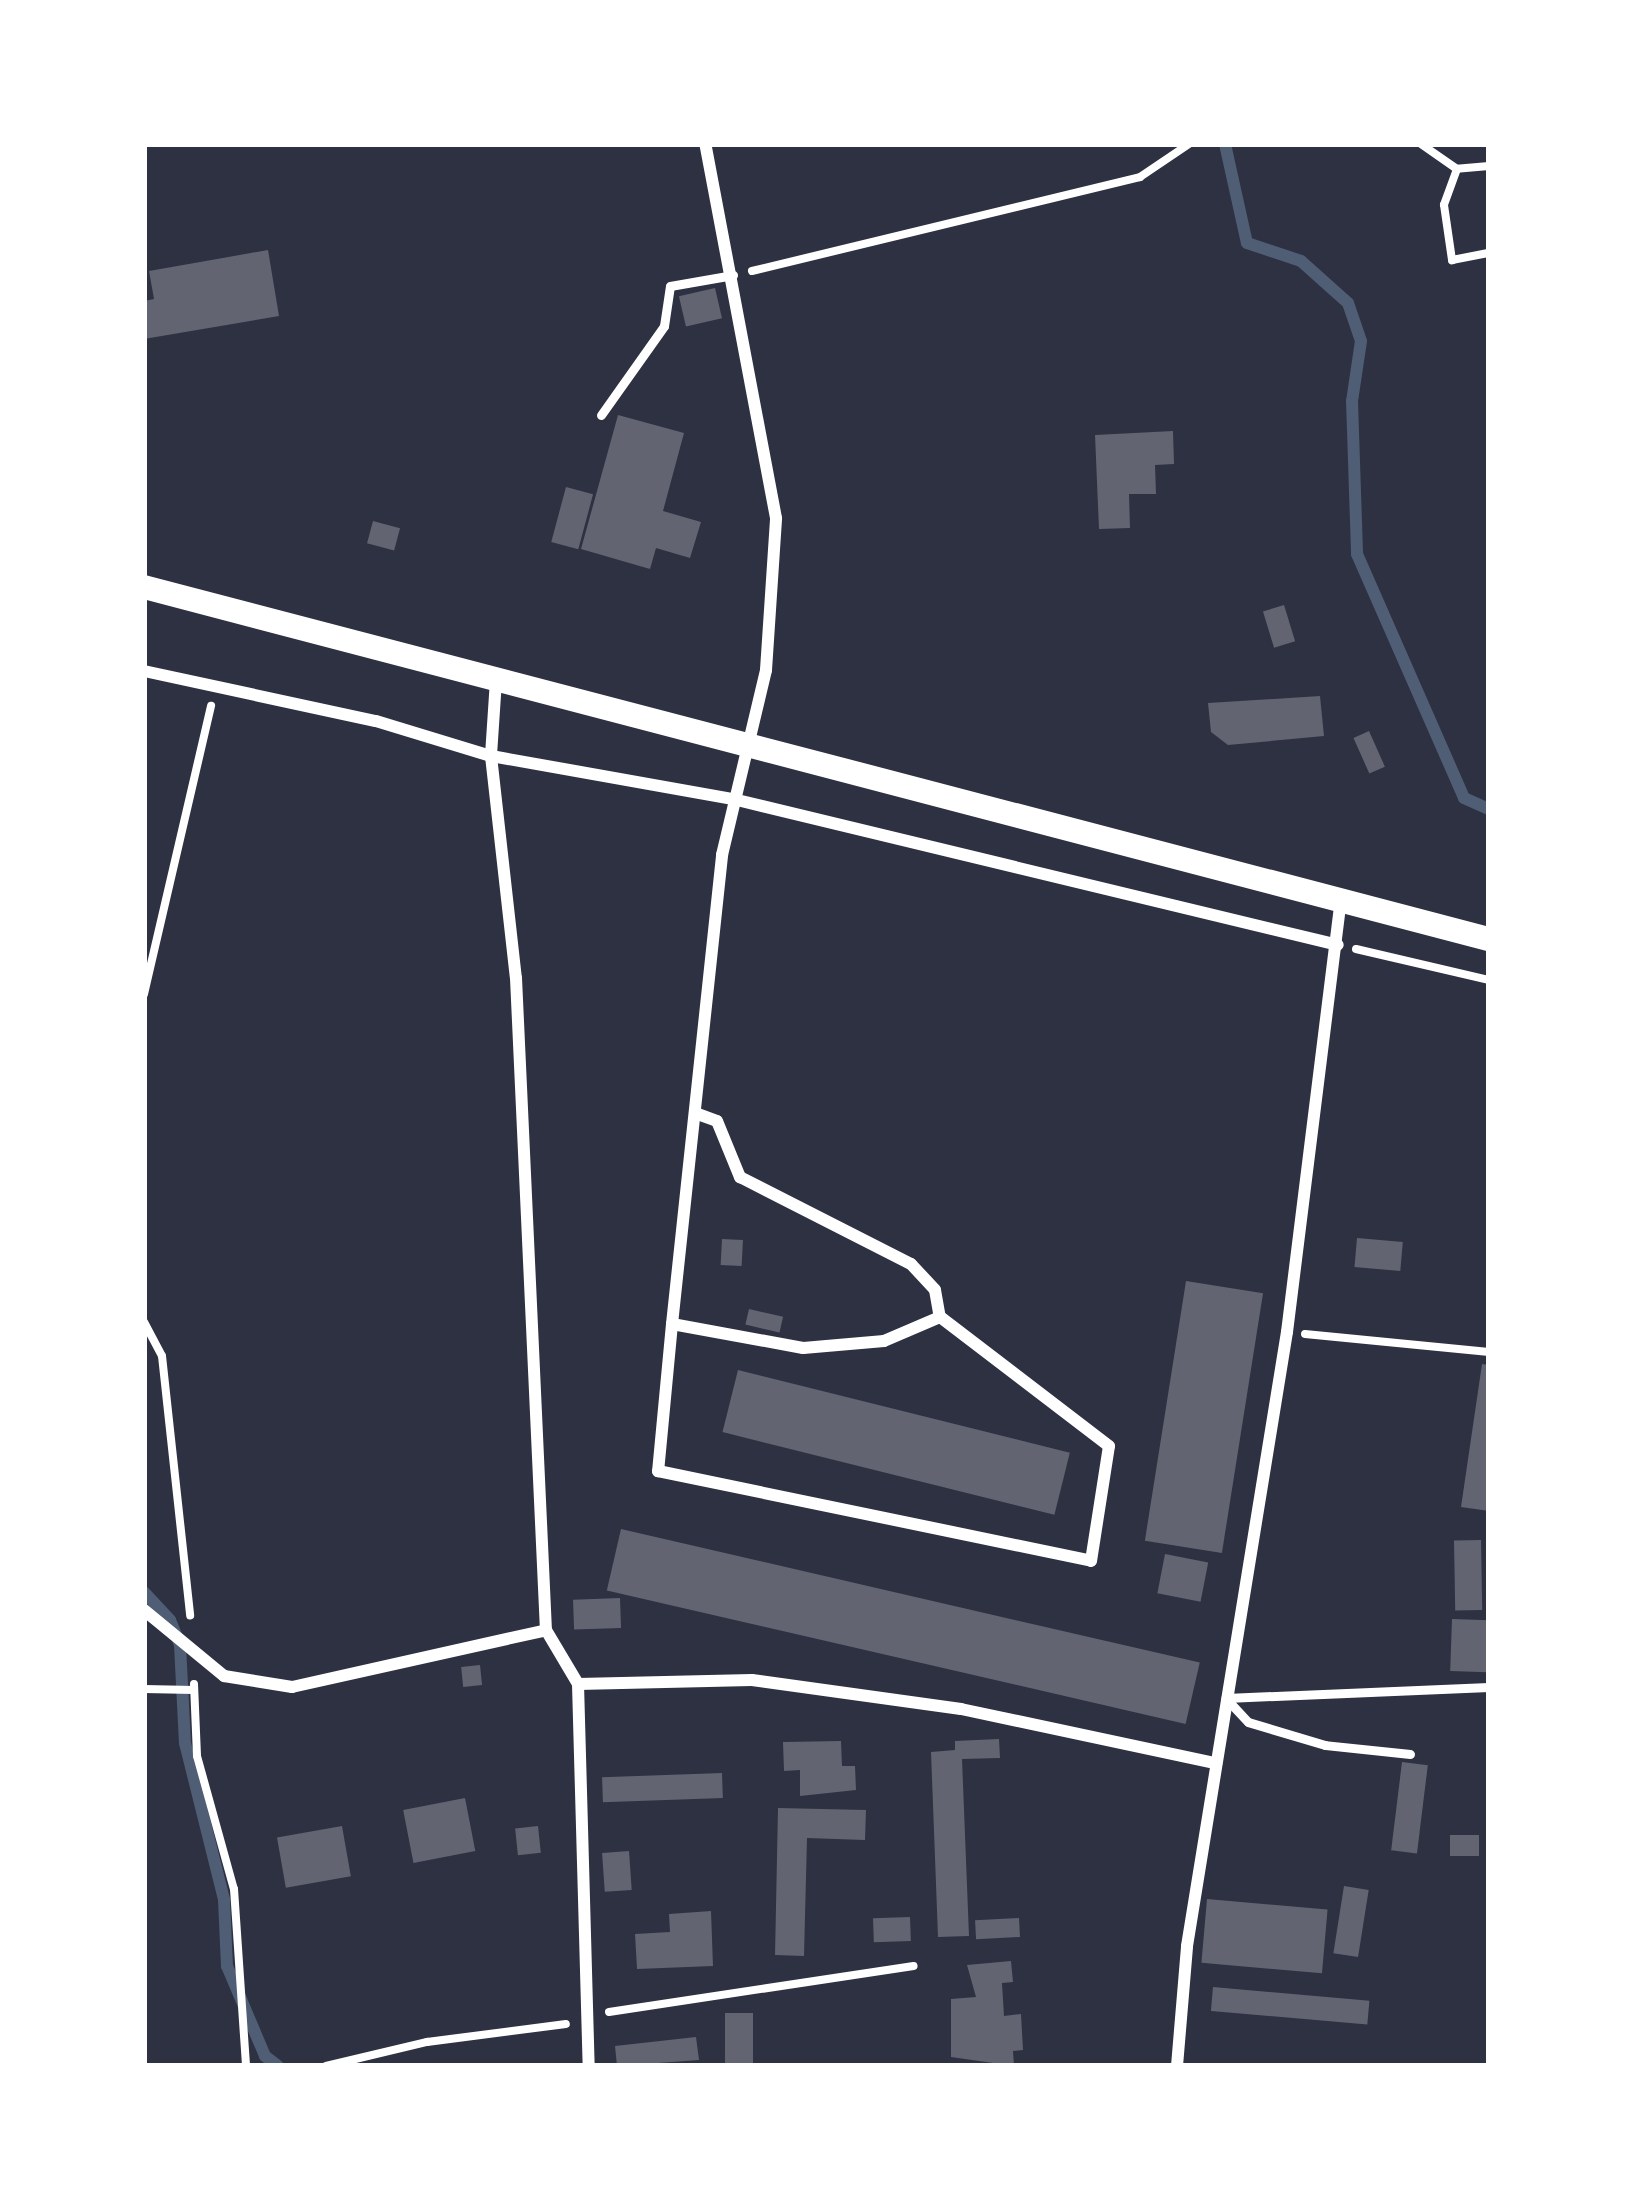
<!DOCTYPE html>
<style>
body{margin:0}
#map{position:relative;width:1633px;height:2210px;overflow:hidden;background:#2d3142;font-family:Inter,sans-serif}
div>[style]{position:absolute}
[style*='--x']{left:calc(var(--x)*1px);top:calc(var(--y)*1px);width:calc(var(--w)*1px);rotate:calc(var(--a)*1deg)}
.stream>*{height:12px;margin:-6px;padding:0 6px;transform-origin:6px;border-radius:6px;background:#4f5d75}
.building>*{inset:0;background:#626471;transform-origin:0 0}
.path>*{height:8px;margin:-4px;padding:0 4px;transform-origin:4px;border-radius:4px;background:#fff}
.service>*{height:9px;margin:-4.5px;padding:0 4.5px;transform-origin:4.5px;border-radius:4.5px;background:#fff}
.minor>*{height:12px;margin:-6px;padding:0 6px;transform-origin:6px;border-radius:6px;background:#fff}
.secondary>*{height:24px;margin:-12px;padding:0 12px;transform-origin:12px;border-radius:12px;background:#fff}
span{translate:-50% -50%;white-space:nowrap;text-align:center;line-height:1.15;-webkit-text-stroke:12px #fff;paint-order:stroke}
.frame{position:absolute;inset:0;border:147px solid #fff;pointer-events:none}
</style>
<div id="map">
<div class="stream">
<i style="--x:1225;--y:144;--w:101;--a:77.5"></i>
<i style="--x:1247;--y:243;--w:57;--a:18.4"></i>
<i style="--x:1301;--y:261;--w:63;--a:41.8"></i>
<i style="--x:1348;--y:303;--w:40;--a:71.1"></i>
<i style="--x:1361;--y:341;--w:61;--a:98.5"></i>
<i style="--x:1352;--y:401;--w:153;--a:88.1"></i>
<i style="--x:1357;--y:554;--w:266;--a:66.3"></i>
<i style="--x:1464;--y:798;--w:27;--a:24"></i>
<i style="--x:144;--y:1592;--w:38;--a:47"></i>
<i style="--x:170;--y:1620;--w:27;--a:68"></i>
<i style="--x:180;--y:1645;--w:98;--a:87.1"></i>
<i style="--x:185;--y:1743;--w:162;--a:76"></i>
<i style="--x:224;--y:1900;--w:66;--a:87.4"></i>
<i style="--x:227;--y:1966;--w:98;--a:67.1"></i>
<i style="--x:265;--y:2056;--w:16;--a:38"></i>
</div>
<div class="building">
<i style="clip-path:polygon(268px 250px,279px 316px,144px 339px,144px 301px,154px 299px,149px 271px)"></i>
<i style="left:715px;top:288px;width:31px;height:37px;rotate:77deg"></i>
<i style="clip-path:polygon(618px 415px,684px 433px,663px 511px,701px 522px,690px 558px,656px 548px,650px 569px,581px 549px)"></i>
<i style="clip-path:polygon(1173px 431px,1174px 464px,1155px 465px,1156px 494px,1129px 494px,1130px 528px,1099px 529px,1095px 435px)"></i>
<i style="left:566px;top:487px;width:28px;height:57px;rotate:15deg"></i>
<i style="left:373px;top:521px;width:28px;height:23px;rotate:15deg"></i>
<i style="left:1284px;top:605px;width:38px;height:22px;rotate:73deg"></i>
<i style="clip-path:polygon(1320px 696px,1324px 736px,1228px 745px,1211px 732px,1208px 703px)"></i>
<i style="left:1369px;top:731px;width:39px;height:17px;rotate:66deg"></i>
<i style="left:1357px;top:1238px;width:46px;height:29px;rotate:5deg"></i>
<i style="left:722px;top:1239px;width:21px;height:26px;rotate:3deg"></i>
<i style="left:1186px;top:1281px;width:78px;height:263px;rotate:9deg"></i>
<i style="left:749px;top:1309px;width:35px;height:16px;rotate:13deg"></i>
<i style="clip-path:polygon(1482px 1364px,1489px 1365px,1489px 1511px,1461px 1507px)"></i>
<i style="left:738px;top:1370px;width:342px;height:64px;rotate:14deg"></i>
<i style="left:621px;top:1529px;width:594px;height:63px;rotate:13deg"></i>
<i style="left:1481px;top:1540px;width:70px;height:27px;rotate:89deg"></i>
<i style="left:1165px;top:1554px;width:44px;height:40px;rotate:11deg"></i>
<i style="left:620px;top:1598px;width:30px;height:47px;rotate:88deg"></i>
<i style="left:1452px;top:1619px;width:37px;height:52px;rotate:2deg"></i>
<i style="left:480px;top:1665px;width:20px;height:19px;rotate:84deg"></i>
<i style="clip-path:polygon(999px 1739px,1000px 1758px,962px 1759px,969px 1936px,938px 1937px,931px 1752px,955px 1750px,955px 1741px)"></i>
<i style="clip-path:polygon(841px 1741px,842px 1766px,855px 1766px,856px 1790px,800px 1796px,800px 1770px,784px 1771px,783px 1742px)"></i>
<i style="left:1402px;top:1762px;width:26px;height:89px;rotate:7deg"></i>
<i style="left:722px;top:1773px;width:25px;height:120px;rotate:88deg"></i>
<i style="left:465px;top:1798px;width:54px;height:63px;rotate:79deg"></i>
<i style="clip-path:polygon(778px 1808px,866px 1810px,865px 1840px,807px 1838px,804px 1956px,775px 1955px)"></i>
<i style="left:342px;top:1826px;width:51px;height:66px;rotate:80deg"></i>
<i style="left:538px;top:1826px;width:27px;height:23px;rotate:84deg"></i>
<i style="left:1450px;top:1835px;width:29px;height:21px"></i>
<i style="left:629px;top:1851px;width:39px;height:27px;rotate:86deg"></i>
<i style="left:1344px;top:1886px;width:25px;height:68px;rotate:9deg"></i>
<i style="left:1207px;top:1899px;width:121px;height:64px;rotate:5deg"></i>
<i style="clip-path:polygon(711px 1911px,713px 1966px,637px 1969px,635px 1934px,670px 1932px,669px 1914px)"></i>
<i style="left:910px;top:1917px;width:24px;height:37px;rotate:88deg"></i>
<i style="left:1019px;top:1918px;width:19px;height:44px;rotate:87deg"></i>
<i style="clip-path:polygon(1011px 1961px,1013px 1982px,1002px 1983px,1004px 2016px,1021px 2014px,1023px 2050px,1013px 2051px,1014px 2066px,951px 2057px,951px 1999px,976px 1997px,967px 1965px)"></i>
<i style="left:1213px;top:1987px;width:157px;height:24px;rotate:5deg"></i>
<i style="left:725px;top:2013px;width:28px;height:53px"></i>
<i style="clip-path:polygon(696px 2037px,699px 2060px,617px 2066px,615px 2046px)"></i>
</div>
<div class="path">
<i style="--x:1421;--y:144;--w:44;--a:34.8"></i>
<i style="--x:1489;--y:166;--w:32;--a:175"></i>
<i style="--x:1457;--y:169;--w:38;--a:110"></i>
<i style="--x:1444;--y:205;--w:56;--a:81.7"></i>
<i style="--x:1452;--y:260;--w:38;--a:-11"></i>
<i style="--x:752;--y:271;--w:399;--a:-13.6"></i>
<i style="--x:1140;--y:177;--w:59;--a:-34"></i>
<i style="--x:1356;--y:949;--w:137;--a:13.1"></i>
<i style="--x:144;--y:994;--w:296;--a:-76.9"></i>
<i style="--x:144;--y:1322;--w:38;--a:62"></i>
<i style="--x:162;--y:1356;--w:261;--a:83.8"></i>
<i style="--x:1305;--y:1334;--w:185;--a:5.6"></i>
<i style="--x:194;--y:1684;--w:72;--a:87.6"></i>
<i style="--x:197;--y:1756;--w:138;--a:74.5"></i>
<i style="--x:234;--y:1889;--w:177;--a:86.1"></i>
<i style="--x:144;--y:1689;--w:50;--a:1.1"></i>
<i style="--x:609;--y:2012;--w:308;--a:-8.6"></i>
<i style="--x:326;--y:2066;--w:104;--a:-13.4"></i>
<i style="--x:427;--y:2042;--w:140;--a:-7.4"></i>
</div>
<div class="service">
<i style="--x:601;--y:415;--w:109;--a:-54.7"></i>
<i style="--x:664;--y:326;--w:40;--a:-81.5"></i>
<i style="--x:670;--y:286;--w:64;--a:-9.9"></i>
<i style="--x:1410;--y:1754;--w:85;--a:-174"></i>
<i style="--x:1325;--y:1745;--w:80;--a:-163.4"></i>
<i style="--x:1248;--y:1722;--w:33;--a:-133"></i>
<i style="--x:1226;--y:1698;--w:263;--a:-2.4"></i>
</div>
<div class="minor">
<i style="--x:144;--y:671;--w:237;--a:12.2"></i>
<i style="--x:376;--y:721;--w:120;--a:16.9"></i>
<i style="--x:491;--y:756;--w:246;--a:10.1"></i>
<i style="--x:733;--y:799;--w:622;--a:13.57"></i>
<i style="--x:496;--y:680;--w:76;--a:93.8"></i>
<i style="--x:491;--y:756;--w:223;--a:83.6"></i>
<i style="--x:516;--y:978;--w:653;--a:87.37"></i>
<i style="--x:546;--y:1630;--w:63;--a:59.3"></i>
<i style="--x:578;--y:1684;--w:382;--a:88.4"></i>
<i style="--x:695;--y:1113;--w:23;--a:20"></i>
<i style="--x:717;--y:1121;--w:61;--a:67.7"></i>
<i style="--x:740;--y:1177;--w:192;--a:27"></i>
<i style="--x:911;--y:1264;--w:35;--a:47"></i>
<i style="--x:935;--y:1290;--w:27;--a:80"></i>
<i style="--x:940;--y:1317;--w:61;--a:156.8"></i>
<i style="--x:884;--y:1341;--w:81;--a:175.1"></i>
<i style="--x:803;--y:1348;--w:133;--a:-169.6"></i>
<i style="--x:672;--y:1324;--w:472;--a:-83.9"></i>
<i style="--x:722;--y:855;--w:190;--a:-76.6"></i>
<i style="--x:766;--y:670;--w:152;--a:-86.2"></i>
<i style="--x:776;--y:518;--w:381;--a:-100.7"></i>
<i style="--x:672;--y:1324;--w:148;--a:95.4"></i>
<i style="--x:658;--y:1471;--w:442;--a:11.7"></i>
<i style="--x:1091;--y:1561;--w:116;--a:-81.1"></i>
<i style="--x:1109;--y:1446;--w:213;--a:-142.6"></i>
<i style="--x:144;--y:1610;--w:104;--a:39.5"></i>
<i style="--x:224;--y:1676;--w:69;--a:9.2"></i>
<i style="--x:292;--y:1687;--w:260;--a:-12.6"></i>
<i style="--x:578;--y:1684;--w:174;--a:-1.3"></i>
<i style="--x:752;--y:1680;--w:211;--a:7.9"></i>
<i style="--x:961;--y:1709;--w:261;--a:12"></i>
<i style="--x:1177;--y:2066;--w:120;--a:-85.2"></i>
<i style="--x:1187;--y:1946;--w:622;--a:-80.75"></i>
<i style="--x:1287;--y:1332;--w:434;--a:-82.9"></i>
</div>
<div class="secondary">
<i style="--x:144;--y:587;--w:1390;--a:14.67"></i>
</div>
<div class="frame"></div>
</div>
